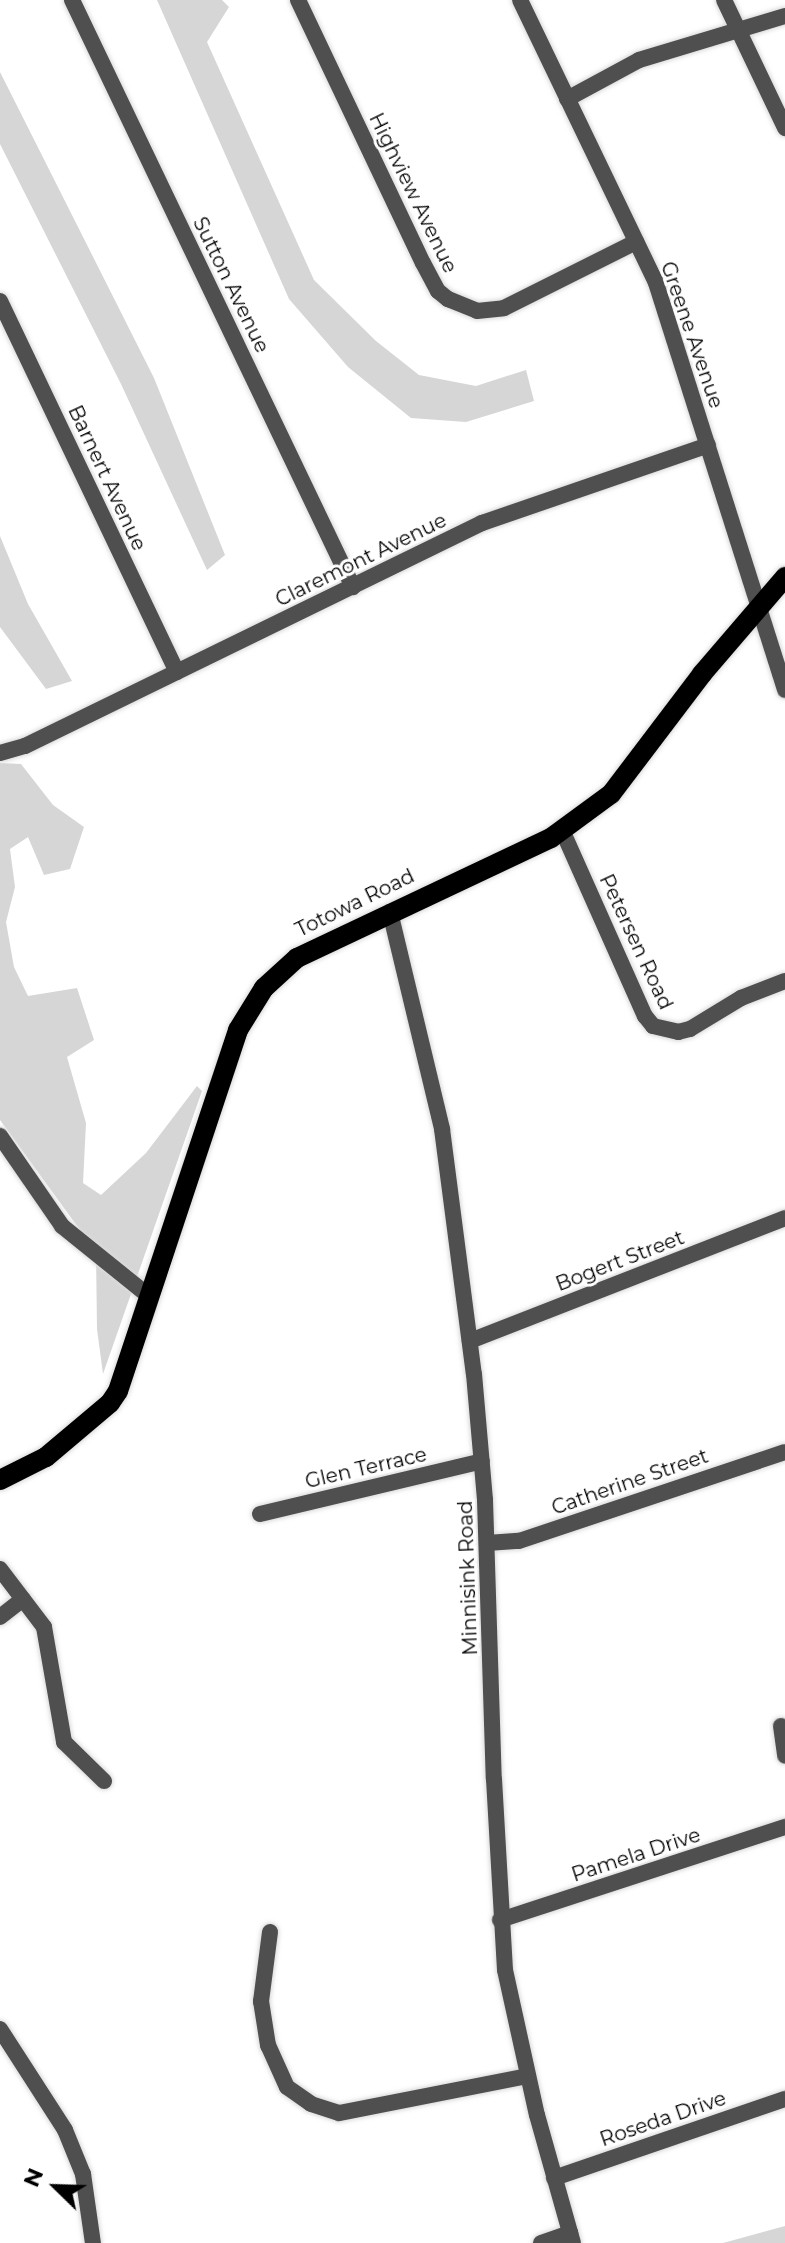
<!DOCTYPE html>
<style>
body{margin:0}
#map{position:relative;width:785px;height:2243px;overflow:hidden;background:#fff;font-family:Montserrat,sans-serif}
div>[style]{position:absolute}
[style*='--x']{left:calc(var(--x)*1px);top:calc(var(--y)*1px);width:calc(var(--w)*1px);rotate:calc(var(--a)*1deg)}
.green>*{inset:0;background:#d6d6d6}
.roads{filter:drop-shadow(0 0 2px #dbdbdb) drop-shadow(0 0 2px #dbdbdb)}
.minor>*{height:16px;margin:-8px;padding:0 8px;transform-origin:8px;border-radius:8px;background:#4f4f4f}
.major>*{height:20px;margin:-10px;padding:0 10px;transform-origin:10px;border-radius:10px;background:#000}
span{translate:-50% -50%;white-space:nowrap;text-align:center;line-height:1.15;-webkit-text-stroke:6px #fff;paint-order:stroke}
.street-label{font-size:20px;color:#000}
.north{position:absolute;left:16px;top:2147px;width:80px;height:80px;-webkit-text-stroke:6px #fff;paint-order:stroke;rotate:293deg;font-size:22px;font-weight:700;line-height:32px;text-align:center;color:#000}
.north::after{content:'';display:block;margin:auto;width:28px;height:36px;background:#000;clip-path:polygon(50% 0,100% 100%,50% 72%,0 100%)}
</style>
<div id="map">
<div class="green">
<i style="clip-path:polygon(157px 0,222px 0,229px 7px,207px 42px,314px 280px,376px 341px,419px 375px,476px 386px,526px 370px,534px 401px,466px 422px,411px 418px,348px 367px,289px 299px)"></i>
<i style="clip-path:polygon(0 72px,154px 378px,225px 555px,207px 570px,121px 384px,0 144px)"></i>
<i style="clip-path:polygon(0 536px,28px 604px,72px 681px,46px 689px,0 627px)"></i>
<i style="clip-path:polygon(0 763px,21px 764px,53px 805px,84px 827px,70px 869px,44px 875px,28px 837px,10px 849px,15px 887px,6px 922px,14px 967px,28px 996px,77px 988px,94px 1040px,67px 1057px,86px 1123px,83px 1183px,101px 1195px,146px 1153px,197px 1086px,202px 1091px,103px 1374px,97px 1329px,96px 1252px,0 1120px)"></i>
<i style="clip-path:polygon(785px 2226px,785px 2243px,723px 2243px)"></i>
</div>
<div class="roads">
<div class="minor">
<i style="--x:72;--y:0;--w:651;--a:64.42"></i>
<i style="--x:298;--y:0;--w:291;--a:64.6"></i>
<i style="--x:423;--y:263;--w:32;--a:62"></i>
<i style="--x:438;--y:291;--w:13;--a:39"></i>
<i style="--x:448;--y:299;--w:31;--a:22"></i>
<i style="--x:477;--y:311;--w:27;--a:-6"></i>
<i style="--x:504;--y:308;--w:148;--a:-26.6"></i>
<i style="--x:520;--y:0;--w:314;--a:64.3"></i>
<i style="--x:656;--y:283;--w:427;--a:72.4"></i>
<i style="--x:724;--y:0;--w:142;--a:64.5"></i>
<i style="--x:567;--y:99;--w:82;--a:-28.4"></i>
<i style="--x:639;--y:60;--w:152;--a:-16.8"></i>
<i style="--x:0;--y:301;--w:411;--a:64.5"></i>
<i style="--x:0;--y:753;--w:26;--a:-16"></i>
<i style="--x:25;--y:746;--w:509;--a:-26.01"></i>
<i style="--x:482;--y:523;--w:239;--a:-19"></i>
<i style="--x:562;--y:830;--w:204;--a:66"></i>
<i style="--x:645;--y:1016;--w:13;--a:51"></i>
<i style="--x:653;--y:1026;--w:26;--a:13"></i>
<i style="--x:678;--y:1032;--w:12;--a:-14"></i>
<i style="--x:690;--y:1029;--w:60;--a:-31.3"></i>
<i style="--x:741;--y:998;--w:47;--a:-21.1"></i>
<i style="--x:390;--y:912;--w:223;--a:76.5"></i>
<i style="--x:442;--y:1129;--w:247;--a:82.6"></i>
<i style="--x:474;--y:1374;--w:126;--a:85"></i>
<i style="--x:485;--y:1500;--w:279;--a:88.2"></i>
<i style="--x:494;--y:1779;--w:191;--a:86.7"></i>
<i style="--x:505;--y:1970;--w:148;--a:77.6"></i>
<i style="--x:537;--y:2115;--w:133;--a:74.3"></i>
<i style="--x:0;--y:1136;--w:109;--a:55.4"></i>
<i style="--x:62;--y:1226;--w:113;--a:38.9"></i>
<i style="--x:470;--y:1341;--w:338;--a:-21.3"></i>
<i style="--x:260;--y:1514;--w:228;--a:-13.4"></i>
<i style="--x:487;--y:1543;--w:32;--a:-4"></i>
<i style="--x:519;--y:1541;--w:280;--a:-18.5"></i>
<i style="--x:0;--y:1569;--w:73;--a:52.8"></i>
<i style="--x:44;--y:1627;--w:117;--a:80.1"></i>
<i style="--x:64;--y:1742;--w:56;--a:44.3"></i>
<i style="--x:0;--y:1617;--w:29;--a:-38"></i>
<i style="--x:781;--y:1726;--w:30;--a:82"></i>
<i style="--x:500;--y:1920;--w:300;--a:-18.1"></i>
<i style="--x:270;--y:1932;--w:70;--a:97.4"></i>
<i style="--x:261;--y:2001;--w:45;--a:81"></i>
<i style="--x:268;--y:2045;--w:46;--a:65.7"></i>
<i style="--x:287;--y:2087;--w:29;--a:35"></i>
<i style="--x:311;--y:2104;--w:29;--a:18"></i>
<i style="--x:339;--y:2113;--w:192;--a:-11.1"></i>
<i style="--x:0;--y:2029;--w:120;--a:57.2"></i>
<i style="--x:65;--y:2130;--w:48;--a:67.8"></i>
<i style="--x:83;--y:2174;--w:70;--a:81.8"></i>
<i style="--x:554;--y:2178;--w:244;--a:-18.9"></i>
<i style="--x:541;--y:2243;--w:31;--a:-19"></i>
</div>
<div class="major">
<i style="--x:0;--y:1480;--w:51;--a:-26.6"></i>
<i style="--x:46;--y:1457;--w:84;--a:-40.2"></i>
<i style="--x:110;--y:1403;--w:14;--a:-56"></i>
<i style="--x:118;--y:1391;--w:380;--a:-71.6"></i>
<i style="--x:238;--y:1030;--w:49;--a:-58.2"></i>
<i style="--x:264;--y:988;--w:45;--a:-42.3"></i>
<i style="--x:297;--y:958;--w:281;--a:-25.3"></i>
<i style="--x:551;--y:838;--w:74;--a:-36.3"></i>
<i style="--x:611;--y:794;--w:151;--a:-52.8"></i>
<i style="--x:702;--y:674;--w:128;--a:-49.4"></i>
</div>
</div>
<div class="street-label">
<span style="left:413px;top:193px;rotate:64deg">Highview Avenue</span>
<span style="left:231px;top:285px;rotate:64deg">Sutton Avenue</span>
<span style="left:692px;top:335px;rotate:71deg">Greene Avenue</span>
<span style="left:107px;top:478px;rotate:65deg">Barnert Avenue</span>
<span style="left:361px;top:560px;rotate:-26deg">Claremont Avenue</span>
<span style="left:355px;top:903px;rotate:-26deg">Totowa Road</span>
<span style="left:636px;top:942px;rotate:65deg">Petersen Road</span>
<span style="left:620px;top:1261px;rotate:-21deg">Bogert Street</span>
<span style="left:366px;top:1468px;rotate:-13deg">Glen Terrace</span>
<span style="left:630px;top:1482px;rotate:-19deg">Catherine Street</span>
<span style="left:468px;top:1578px;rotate:-92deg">Minnisink Road</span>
<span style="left:636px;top:1855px;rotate:-18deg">Pamela Drive</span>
<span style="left:663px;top:2119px;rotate:-19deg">Roseda Drive</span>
</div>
<div class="north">N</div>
</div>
